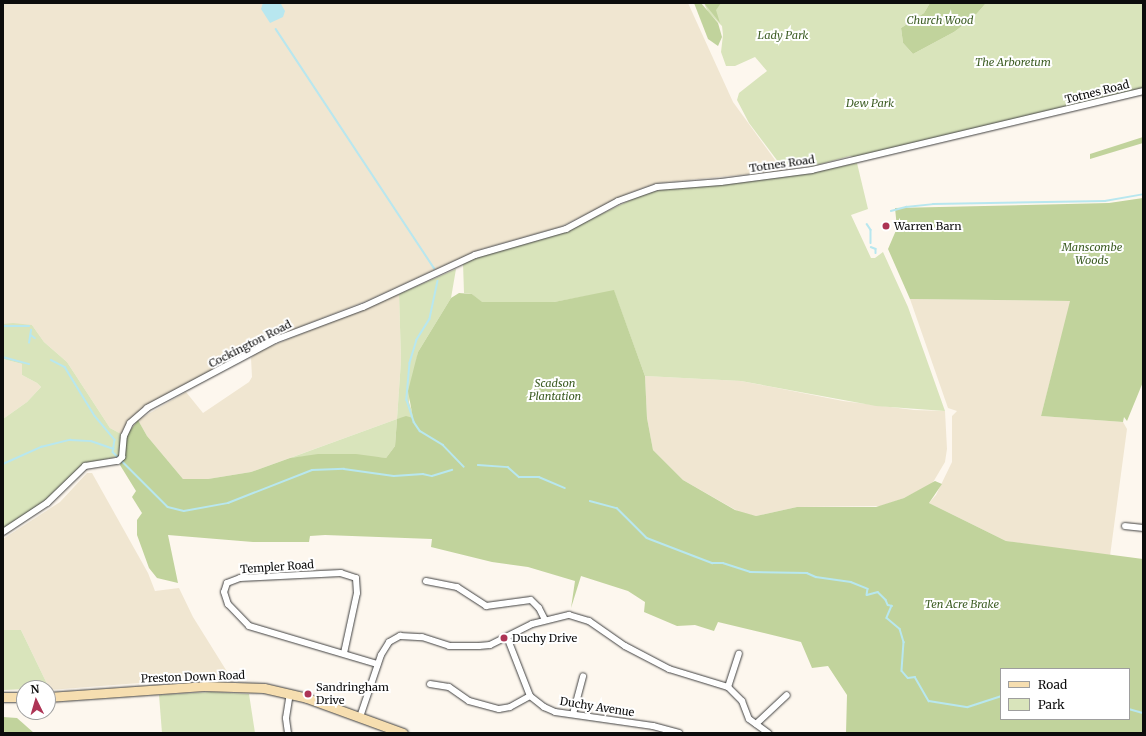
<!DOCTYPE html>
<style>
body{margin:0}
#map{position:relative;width:1146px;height:736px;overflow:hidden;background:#fdf7ee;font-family:Merriweather,serif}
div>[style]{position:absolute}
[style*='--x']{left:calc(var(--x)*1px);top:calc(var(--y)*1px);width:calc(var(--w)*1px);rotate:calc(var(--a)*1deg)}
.farmland>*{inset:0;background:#f0e6d1}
.green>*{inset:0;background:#d9e4bb}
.forest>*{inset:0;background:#c1d39c}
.water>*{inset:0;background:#b8e7ef}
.stream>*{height:1.5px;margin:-0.75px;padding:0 0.75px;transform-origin:0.75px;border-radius:0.75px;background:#b8e7ef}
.roads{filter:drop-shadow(0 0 1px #3f3f3f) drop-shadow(0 0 1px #3f3f3f)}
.street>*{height:6px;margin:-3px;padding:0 3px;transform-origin:3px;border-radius:3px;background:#fff}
.secondary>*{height:9px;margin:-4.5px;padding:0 4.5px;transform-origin:4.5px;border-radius:4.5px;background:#f6deb0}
.dots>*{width:11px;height:11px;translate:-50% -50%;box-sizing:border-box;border:2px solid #fff;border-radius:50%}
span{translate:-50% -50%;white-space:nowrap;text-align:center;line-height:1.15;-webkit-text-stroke:4px #fff;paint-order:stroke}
.park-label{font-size:11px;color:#3d5d24;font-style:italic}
.street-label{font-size:11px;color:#0c0c0c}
.poi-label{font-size:11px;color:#0c0c0c}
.left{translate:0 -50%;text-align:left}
.frame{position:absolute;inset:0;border:4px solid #0c0c0c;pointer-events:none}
.legend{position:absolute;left:1000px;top:668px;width:130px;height:52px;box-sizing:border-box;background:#fff;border:1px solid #9e9e9e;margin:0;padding:5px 7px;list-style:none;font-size:12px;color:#0c0c0c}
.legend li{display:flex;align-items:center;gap:8px;height:20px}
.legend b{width:20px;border:1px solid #9e9e9e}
.north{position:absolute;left:16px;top:680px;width:40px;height:40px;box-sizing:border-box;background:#fff;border:1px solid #9e9e9e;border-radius:50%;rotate:355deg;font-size:11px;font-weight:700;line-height:16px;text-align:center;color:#0c0c0c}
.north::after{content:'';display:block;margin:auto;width:14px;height:18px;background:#ad3455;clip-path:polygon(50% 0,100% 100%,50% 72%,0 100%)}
</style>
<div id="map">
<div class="farmland">
<i style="clip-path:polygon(3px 3px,688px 3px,733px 102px,783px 171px,657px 183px,629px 193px,560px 227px,478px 250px,371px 299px,279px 335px,245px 352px,145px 407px,123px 435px,110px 428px,67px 362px,44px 342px,32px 325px,3px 324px)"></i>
<i style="clip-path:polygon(399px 294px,401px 360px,397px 419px,251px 472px,208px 479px,183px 479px,147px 436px,138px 420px,186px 392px,203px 413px,249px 382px,252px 377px,251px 358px,257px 352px)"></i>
<i style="clip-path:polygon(910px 299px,1071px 301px,1041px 416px,1123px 422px,1127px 429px,1110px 556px,1006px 541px,929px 503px,936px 495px,952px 462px,952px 416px,957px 411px,948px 408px)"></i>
<i style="clip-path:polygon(3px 359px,22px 364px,22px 375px,37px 383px,41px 387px,27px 402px,3px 419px)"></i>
<i style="clip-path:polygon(645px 376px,741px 381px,843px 401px,914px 410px,945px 411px,947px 449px,945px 462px,932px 484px,904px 498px,881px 506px,797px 507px,756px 516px,741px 513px,683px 480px,653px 450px,647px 418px)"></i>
<i style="clip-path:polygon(87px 473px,92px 473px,148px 573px,155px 591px,179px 588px,193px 617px,231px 678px,203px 678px,50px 690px,21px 630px,3px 630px,3px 539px,60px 502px)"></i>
</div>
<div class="green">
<i style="clip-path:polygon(704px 3px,930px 3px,924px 13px,901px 28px,903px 43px,913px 54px,954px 32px,973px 18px,986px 3px,1143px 3px,1143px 91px,853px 161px,853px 157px,850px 156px,813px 166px,789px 164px,782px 167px,749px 123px,737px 100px,739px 93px,767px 71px,755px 57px,735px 66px,726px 66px,721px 52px,723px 35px,722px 26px,708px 12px)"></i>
<i style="clip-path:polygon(857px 163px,868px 209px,851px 215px,871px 258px,875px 258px,883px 252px,908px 307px,945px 411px,876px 406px,741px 381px,645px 376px,614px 291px,554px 302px,481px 302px,472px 294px,464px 293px,463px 263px,482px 255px,562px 233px,643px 194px,664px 189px,804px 174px)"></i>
<i style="clip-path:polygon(456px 269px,451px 298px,418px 352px,409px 402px,414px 418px,397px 419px,395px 446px,386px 458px,330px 454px,290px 458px,397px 419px,401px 360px,399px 294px)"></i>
<i style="clip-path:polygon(13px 323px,32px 325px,44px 342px,67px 362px,110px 428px,123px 435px,120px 456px,84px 464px,55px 494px,3px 529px,3px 419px,27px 402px,41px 387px,37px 383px,22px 375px,22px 364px,3px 359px,3px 324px)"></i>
<i style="clip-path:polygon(3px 630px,21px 630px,50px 690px,48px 688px,3px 690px)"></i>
<i style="clip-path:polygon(211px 692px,249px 694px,255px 733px,162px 733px,159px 695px)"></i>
</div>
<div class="forest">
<i style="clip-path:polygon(694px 3px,701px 3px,718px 23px,722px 37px,718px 46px,708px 39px)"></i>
<i style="clip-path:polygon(704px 3px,721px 3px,716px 10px,720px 23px)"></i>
<i style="clip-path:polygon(930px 3px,986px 3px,973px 18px,954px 32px,913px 54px,903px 43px,901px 28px,924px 13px)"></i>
<i style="clip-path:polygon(1143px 137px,1143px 143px,1090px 159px,1090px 154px)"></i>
<i style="clip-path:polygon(1143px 198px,1143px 382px,1127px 421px,1124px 417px,1123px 422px,1041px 416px,1070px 301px,910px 299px,888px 249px,897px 228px,895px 208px,1109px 203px)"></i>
<i style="clip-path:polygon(evenodd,614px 290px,645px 376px,647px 418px,653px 450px,683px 480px,735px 510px,756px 516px,797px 507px,876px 507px,904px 498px,935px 481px,942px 484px,929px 503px,1006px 541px,1143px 559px,1143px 733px,846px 733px,847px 695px,828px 666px,812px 668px,801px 642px,718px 622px,714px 631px,695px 625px,677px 626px,644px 612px,645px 602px,628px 591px,581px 576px,571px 608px,575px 581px,528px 567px,492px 562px,431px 547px,432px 539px,325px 535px,310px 536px,309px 542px,253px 542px,168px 535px,178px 583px,157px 578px,149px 568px,137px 535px,137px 520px,142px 513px,132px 497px,136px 491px,120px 465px,125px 453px,126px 436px,138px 420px,147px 436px,183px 479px,208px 479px,251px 472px,290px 458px,318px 454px,356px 454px,386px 458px,395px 446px,397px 419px,406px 416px,413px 418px,408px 391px,418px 352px,451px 298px,459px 293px,472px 294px,482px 302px,554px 302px,614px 290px,1001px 669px,1129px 669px,1129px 719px,1001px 719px,1001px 669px)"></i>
<i style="clip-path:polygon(3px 717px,17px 718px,34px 733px,3px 733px)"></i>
</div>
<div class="water">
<i style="clip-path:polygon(263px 3px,281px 4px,285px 11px,283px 17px,270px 23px,261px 9px)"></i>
</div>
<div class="stream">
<i style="--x:276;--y:29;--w:287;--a:56.5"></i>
<i style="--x:891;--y:211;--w:16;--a:-15"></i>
<i style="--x:906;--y:207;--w:27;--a:-6"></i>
<i style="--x:933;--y:204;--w:172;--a:-1"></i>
<i style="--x:1105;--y:201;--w:39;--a:-10"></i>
<i style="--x:867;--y:224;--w:7;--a:56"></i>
<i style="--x:871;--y:230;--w:13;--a:90"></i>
<i style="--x:871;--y:247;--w:5;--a:22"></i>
<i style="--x:876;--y:249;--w:4;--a:90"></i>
<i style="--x:438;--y:281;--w:39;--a:102"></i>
<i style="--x:430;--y:319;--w:25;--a:122"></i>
<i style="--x:417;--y:340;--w:24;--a:107"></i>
<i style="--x:410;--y:363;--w:37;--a:95"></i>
<i style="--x:407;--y:400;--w:23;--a:72"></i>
<i style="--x:414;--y:422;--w:11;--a:56"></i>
<i style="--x:420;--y:431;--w:27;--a:31"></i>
<i style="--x:443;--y:445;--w:30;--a:46"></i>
<i style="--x:3;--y:326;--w:26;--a:0"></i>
<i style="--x:31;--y:335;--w:5;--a:37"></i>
<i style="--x:29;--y:343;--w:13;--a:-81"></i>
<i style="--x:3;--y:357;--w:27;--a:15"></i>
<i style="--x:51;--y:360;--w:16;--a:27"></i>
<i style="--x:65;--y:367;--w:57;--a:58.5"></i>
<i style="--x:95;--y:416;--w:31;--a:50"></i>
<i style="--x:115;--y:440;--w:12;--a:99"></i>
<i style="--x:113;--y:452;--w:7;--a:45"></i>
<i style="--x:121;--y:460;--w:66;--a:45"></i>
<i style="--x:168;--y:507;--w:16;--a:14"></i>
<i style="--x:184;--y:511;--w:45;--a:-10.3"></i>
<i style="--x:228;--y:503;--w:90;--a:-21.4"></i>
<i style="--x:312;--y:470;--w:32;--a:-2"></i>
<i style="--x:344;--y:469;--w:50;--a:8"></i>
<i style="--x:394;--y:476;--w:29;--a:-4"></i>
<i style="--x:423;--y:474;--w:9;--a:13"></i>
<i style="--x:432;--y:476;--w:21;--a:-17"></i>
<i style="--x:3;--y:464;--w:42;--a:-24.1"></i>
<i style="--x:41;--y:447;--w:30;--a:-14"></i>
<i style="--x:70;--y:440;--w:21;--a:3"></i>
<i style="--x:91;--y:441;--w:24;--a:19"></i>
<i style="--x:478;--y:465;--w:30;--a:4"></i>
<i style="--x:508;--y:467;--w:15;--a:42"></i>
<i style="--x:519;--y:477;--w:20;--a:0"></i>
<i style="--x:539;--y:477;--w:28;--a:23"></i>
<i style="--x:590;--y:501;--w:28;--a:15"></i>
<i style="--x:617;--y:508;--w:42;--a:45"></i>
<i style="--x:647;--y:538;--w:70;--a:21"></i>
<i style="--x:712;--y:563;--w:11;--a:0"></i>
<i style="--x:723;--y:563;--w:28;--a:18"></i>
<i style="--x:750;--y:572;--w:57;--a:1"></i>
<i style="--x:807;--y:573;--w:10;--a:24"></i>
<i style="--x:816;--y:577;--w:35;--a:8"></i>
<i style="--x:851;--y:582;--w:18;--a:22"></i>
<i style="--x:868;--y:589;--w:6;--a:99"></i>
<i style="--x:867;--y:595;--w:11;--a:-15"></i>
<i style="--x:878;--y:592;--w:11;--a:45"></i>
<i style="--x:886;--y:600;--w:5;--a:68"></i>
<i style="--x:888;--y:605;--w:4;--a:14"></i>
<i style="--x:892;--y:606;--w:13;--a:113"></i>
<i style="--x:887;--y:618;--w:17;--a:40"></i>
<i style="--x:900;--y:629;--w:14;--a:73"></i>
<i style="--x:904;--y:642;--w:29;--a:94"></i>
<i style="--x:902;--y:671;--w:9;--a:49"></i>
<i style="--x:908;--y:678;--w:7;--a:-8"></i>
<i style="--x:915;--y:677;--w:28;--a:60"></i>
<i style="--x:929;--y:701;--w:39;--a:9"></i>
<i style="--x:968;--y:707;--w:35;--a:-18"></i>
<i style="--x:1129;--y:709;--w:15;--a:16"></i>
</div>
<div class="roads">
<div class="street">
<i style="--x:1125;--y:526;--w:18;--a:6"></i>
<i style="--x:3;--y:532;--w:53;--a:-33.4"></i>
<i style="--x:47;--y:503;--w:53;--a:-44.2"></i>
<i style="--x:85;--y:466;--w:33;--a:-9"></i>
<i style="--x:118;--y:461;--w:6;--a:-45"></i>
<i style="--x:122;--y:457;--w:21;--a:-85"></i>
<i style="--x:124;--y:436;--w:14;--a:-65"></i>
<i style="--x:130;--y:423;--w:23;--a:-41"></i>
<i style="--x:147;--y:408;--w:145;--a:-28"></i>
<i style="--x:275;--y:340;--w:94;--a:-20.6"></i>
<i style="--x:363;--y:307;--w:123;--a:-24.9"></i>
<i style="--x:475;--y:255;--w:95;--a:-15.9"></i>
<i style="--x:566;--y:229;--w:59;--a:-28.3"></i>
<i style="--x:618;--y:201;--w:41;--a:-19.7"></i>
<i style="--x:657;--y:187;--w:64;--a:-4.5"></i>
<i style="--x:721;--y:182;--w:92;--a:-7.5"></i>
<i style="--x:812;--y:170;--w:340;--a:-13.4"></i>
<i style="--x:426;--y:581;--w:32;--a:11"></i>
<i style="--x:457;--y:587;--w:35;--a:33"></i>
<i style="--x:486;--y:606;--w:45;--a:-7.6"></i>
<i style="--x:531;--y:600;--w:11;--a:45"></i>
<i style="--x:539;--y:608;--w:13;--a:63"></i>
<i style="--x:507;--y:637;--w:63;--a:68.7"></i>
<i style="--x:530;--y:696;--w:18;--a:38"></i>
<i style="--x:544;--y:707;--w:12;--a:24"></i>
<i style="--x:555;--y:712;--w:99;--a:8.1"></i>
<i style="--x:653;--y:726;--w:27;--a:15"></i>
<i style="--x:344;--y:653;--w:61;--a:-77.8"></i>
<i style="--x:357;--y:593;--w:15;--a:-94"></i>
<i style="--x:356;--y:578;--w:16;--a:-162"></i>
<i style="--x:341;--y:573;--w:101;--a:177.2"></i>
<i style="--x:240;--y:578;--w:14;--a:159"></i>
<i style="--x:227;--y:583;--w:9;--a:108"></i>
<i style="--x:224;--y:592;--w:13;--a:72"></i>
<i style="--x:228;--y:604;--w:30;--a:46"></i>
<i style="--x:249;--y:626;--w:134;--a:16.5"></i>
<i style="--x:430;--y:684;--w:19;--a:9"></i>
<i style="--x:449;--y:687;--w:24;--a:35"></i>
<i style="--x:469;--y:701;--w:31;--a:15"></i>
<i style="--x:499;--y:709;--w:11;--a:-10"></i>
<i style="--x:510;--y:707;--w:23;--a:-29"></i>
<i style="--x:728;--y:687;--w:35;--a:-72"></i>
<i style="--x:573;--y:714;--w:39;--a:-75"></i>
<i style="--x:360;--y:717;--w:65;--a:-71.3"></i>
<i style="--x:381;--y:655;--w:15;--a:-58"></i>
<i style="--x:389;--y:642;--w:13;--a:-29"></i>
<i style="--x:400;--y:636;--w:22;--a:3"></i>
<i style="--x:422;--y:637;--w:28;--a:18"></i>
<i style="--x:449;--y:646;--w:30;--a:0"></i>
<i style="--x:479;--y:646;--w:11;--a:-5"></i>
<i style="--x:490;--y:645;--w:47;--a:-26.6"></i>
<i style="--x:532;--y:624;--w:38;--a:-14"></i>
<i style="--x:569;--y:615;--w:21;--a:17"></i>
<i style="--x:589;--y:621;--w:44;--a:34.8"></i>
<i style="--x:625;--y:646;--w:50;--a:27.6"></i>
<i style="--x:669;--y:669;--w:62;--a:17"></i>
<i style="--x:728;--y:687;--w:20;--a:45"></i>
<i style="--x:742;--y:701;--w:19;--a:69"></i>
<i style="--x:749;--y:719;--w:24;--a:36"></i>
<i style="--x:756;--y:724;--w:42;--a:-43.1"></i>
<i style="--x:288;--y:733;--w:15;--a:-98"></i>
<i style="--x:286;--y:718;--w:25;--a:-81"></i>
</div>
<div class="secondary">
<i style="--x:3;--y:697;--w:21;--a:0"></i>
<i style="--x:48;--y:697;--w:156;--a:-4"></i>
<i style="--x:204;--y:686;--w:60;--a:1.9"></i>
<i style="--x:264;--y:688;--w:44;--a:13.1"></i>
<i style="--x:307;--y:698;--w:102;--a:20"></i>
</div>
</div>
<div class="dots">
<i style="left:886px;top:226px;background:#ad3455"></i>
<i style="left:504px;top:638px;background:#ad3455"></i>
<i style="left:308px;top:694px;background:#ad3455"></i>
</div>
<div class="park-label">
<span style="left:940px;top:20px">Church Wood</span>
<span style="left:783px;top:35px">Lady Park</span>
<span style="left:1013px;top:62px">The Arboretum</span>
<span style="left:870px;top:103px">Dew Park</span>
<span style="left:1092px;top:254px">Manscombe<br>Woods</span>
<span style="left:555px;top:390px">Scadson<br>Plantation</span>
<span style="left:962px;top:604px">Ten Acre Brake</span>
</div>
<div class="street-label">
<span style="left:1097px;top:92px;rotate:-14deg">Totnes Road</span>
<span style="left:782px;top:164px;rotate:-8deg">Totnes Road</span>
<span style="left:250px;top:344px;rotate:-27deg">Cockington Road</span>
<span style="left:277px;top:567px;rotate:-4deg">Templer Road</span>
<span style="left:193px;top:677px;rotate:-2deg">Preston Down Road</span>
<span style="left:597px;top:707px;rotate:9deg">Duchy Avenue</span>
</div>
<div class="poi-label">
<span class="left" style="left:894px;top:226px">Warren Barn</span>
<span class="left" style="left:512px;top:638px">Duchy Drive</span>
<span class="left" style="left:316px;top:694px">Sandringham<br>Drive</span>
</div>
<div class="frame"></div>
<ul class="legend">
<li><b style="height:5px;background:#f6deb0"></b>Road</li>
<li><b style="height:11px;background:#d9e4bb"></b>Park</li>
</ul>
<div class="north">N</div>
</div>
